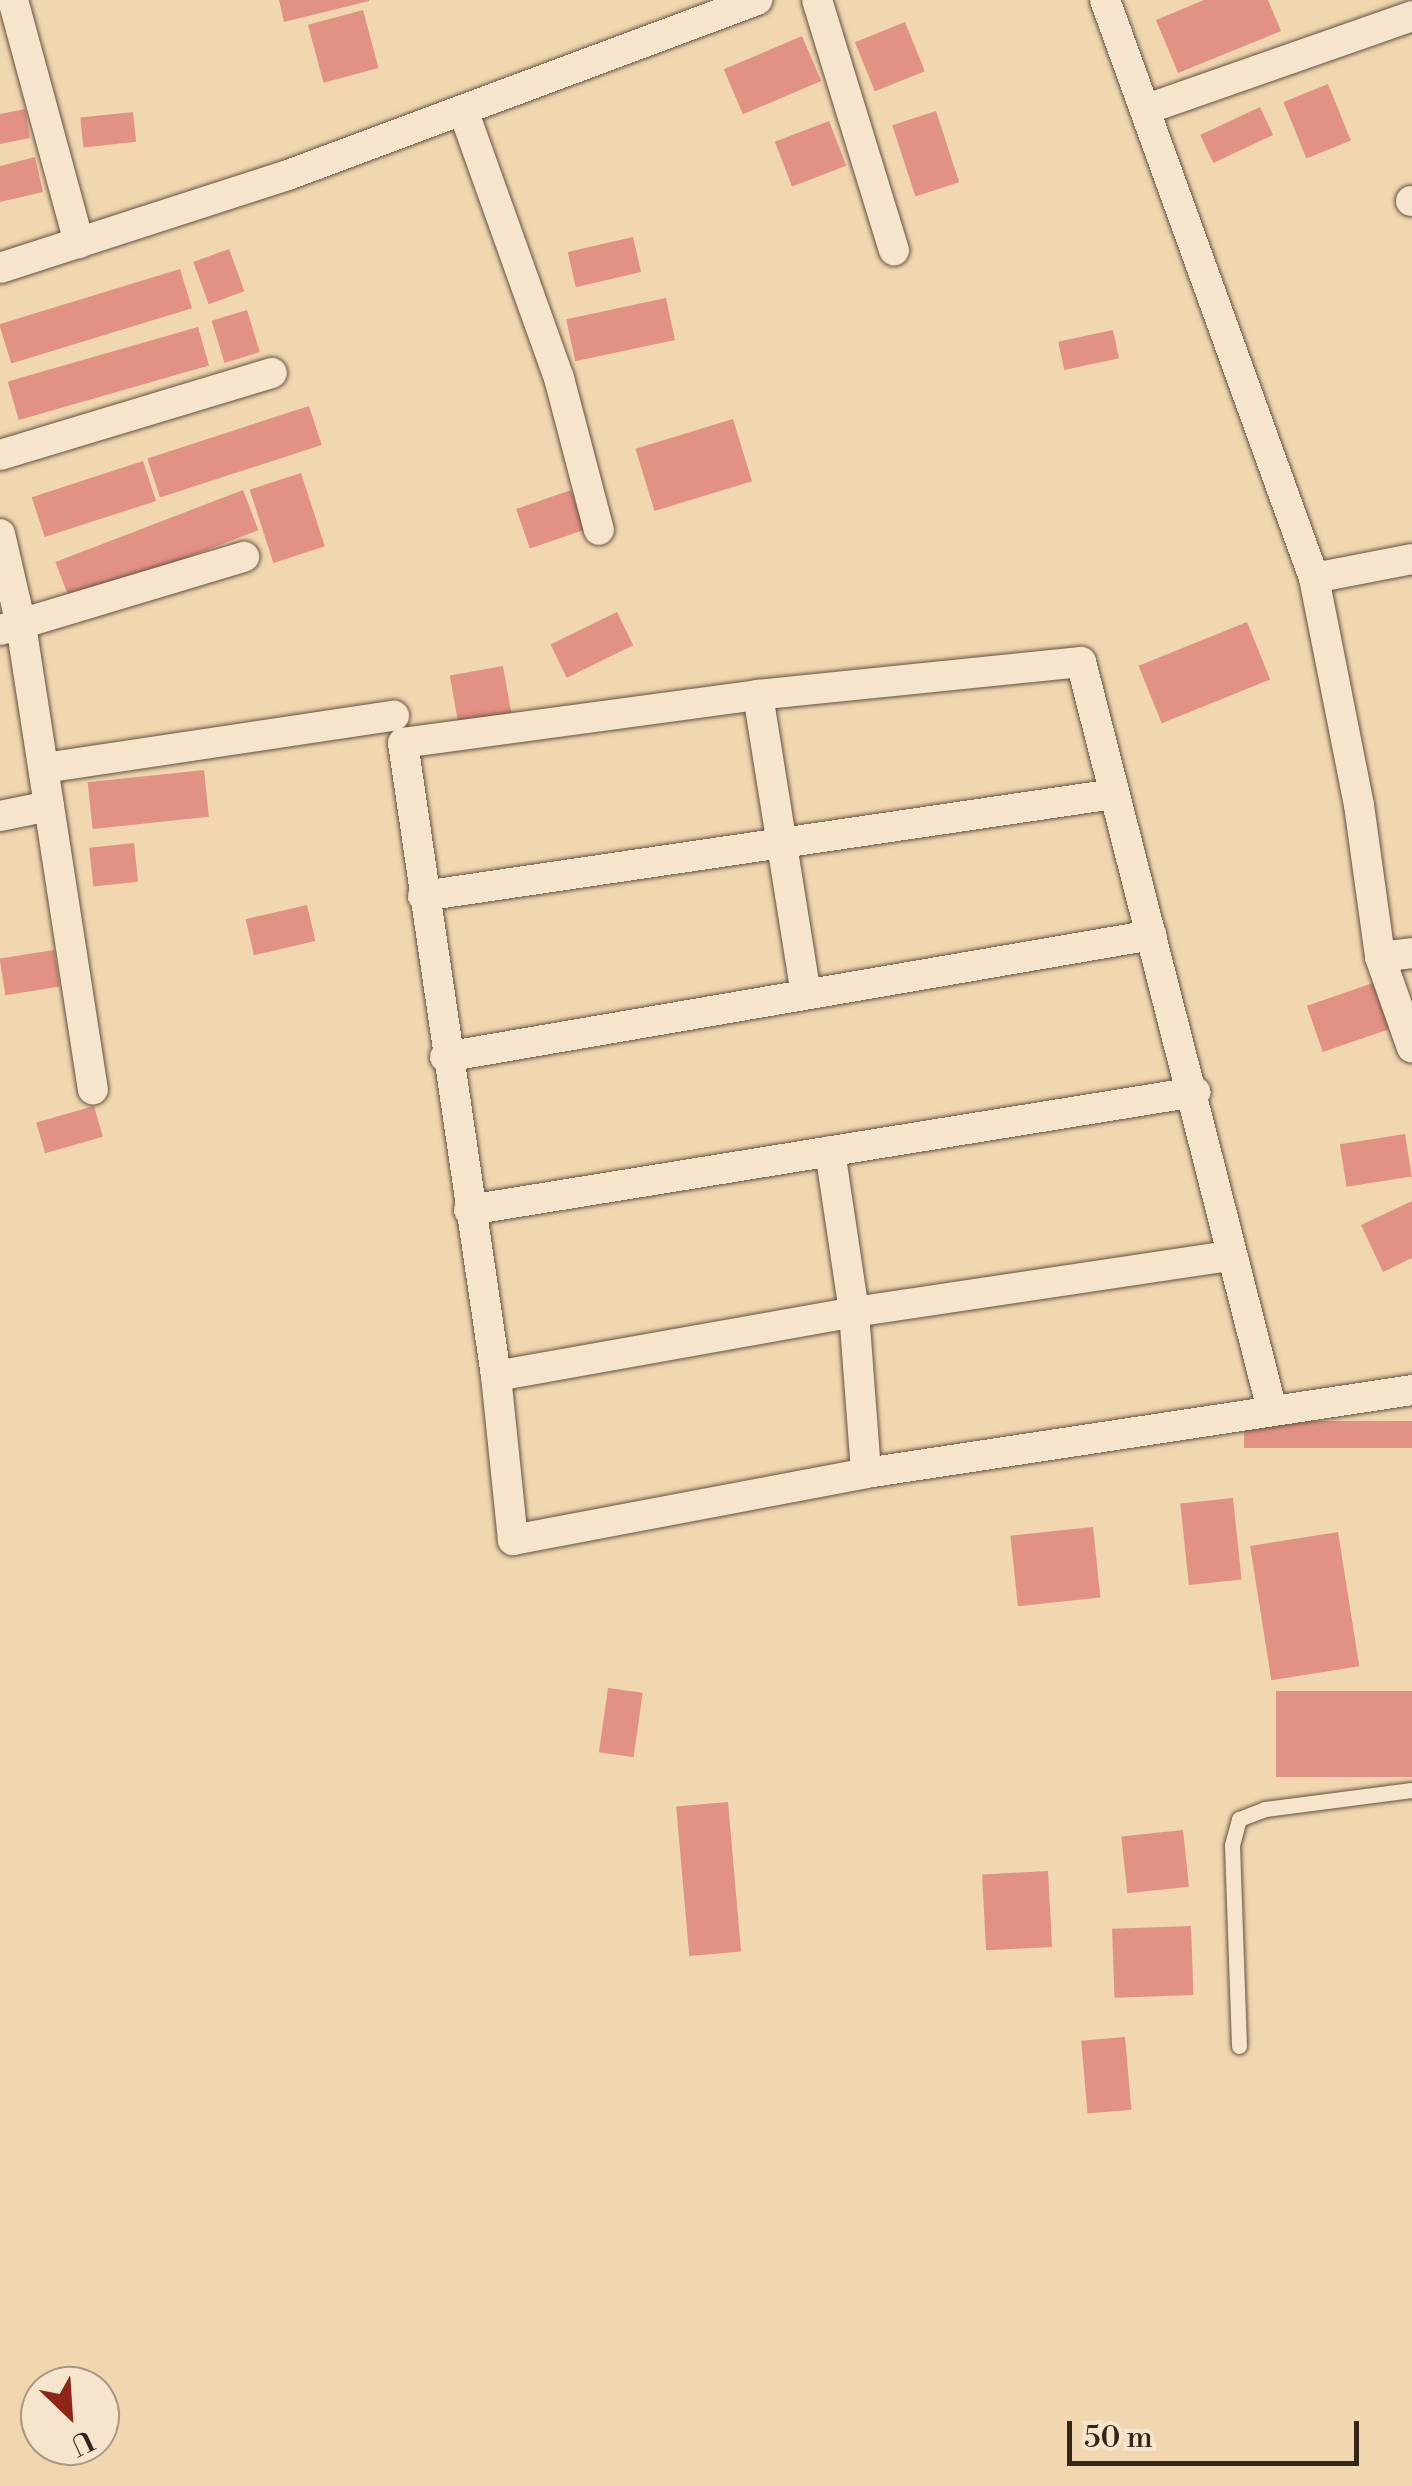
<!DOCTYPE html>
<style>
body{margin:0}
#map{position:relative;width:1412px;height:2486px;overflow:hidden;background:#f0d7b0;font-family:"Libre Bodoni",serif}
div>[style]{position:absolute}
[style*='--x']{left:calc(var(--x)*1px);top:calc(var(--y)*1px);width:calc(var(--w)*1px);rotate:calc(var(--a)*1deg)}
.building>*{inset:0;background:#e29185;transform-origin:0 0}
.roads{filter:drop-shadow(0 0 2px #64513f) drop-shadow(0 0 2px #64513f)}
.service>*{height:15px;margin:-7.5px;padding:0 7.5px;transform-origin:7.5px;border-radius:7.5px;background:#f5e5cc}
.minor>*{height:30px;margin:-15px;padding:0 15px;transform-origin:15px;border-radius:15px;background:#f5e5cc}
span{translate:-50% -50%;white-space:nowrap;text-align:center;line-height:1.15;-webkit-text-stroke:8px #f5e5cc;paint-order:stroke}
.north{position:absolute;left:20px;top:2366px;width:100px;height:100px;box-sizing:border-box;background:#f5e5cc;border:2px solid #a89884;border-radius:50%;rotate:155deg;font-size:28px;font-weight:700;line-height:40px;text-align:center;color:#352419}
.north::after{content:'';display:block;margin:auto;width:35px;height:45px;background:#8f2418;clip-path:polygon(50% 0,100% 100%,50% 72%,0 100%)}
.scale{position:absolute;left:1067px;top:2421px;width:292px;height:45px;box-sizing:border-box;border:5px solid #352419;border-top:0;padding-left:12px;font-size:30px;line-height:35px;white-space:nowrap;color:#352419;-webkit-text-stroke:8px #f5e5cc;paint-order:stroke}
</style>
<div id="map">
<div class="building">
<i style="clip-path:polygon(279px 0,369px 0,369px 1px,284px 22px)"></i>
<i style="clip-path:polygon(1204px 0,1268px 0,1281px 31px,1178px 73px,1156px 20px)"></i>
<i style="left:363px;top:10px;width:60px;height:57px;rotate:75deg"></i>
<i style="left:905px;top:22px;width:53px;height:54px;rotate:68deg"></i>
<i style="left:802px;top:36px;width:49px;height:85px;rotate:67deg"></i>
<i style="left:1328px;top:84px;width:61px;height:48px;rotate:68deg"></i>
<i style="left:1260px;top:107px;width:31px;height:66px;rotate:65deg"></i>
<i style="clip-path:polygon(25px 109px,30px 138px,0 144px,0 114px)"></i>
<i style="left:936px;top:111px;width:75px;height:46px;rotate:72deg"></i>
<i style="left:133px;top:112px;width:30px;height:53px;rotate:84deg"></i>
<i style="left:829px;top:121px;width:48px;height:58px;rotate:69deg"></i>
<i style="clip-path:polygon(35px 157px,43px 192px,0 202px,0 166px)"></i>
<i style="left:633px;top:237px;width:36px;height:67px;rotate:77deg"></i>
<i style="left:229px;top:249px;width:45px;height:38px;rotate:70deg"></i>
<i style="left:180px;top:269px;width:41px;height:189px;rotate:73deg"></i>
<i style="left:666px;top:298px;width:43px;height:102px;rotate:78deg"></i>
<i style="left:247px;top:310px;width:44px;height:37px;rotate:73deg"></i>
<i style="left:198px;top:327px;width:40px;height:198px;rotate:74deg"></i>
<i style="left:1113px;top:330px;width:29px;height:56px;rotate:78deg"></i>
<i style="left:309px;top:406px;width:41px;height:170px;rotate:72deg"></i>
<i style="left:733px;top:419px;width:65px;height:102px;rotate:73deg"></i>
<i style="left:143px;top:461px;width:42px;height:117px;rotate:72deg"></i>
<i style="left:301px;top:473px;width:77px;height:54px;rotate:72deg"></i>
<i style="left:243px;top:490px;width:43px;height:201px;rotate:69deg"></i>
<i style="left:571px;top:490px;width:42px;height:58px;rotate:71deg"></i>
<i style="left:617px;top:612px;width:37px;height:74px;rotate:64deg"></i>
<i style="left:1247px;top:622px;width:62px;height:117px;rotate:68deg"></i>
<i style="left:503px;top:666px;width:50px;height:54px;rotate:80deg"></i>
<i style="left:204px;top:770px;width:47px;height:117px;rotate:84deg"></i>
<i style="left:134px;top:843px;width:39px;height:45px;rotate:84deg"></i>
<i style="left:307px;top:905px;width:37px;height:63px;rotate:77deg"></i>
<i style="left:54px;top:950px;width:37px;height:55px;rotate:81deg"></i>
<i style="left:1373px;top:983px;width:49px;height:70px;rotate:71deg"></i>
<i style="left:94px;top:1106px;width:32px;height:60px;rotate:74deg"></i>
<i style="left:1405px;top:1134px;width:43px;height:66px;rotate:81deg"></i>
<i style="clip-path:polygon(1412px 1201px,1412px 1258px,1383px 1272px,1361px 1225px)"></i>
<i style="left:1412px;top:1421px;width:27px;height:168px;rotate:90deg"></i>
<i style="left:1233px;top:1498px;width:82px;height:53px;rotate:84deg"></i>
<i style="left:1093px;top:1527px;width:71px;height:83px;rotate:84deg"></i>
<i style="left:1338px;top:1532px;width:136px;height:89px;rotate:81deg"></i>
<i style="left:608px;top:1688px;width:35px;height:65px;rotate:8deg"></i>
<i style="left:1412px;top:1691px;width:86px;height:136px;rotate:90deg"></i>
<i style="left:728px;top:1802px;width:150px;height:52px;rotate:85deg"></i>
<i style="left:1183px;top:1830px;width:57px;height:62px;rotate:84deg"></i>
<i style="left:1048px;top:1871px;width:76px;height:66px;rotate:87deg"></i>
<i style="left:1191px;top:1926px;width:69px;height:79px;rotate:88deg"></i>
<i style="left:1125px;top:2037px;width:73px;height:44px;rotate:85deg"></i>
</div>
<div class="roads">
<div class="service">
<i style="--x:1239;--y:2046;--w:201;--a:-92"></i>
<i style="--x:1232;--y:1845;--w:27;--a:-75"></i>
<i style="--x:1239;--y:1819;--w:28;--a:-21"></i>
<i style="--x:1265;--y:1809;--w:148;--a:-7.4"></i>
</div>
<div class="minor">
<i style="--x:13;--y:0;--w:252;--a:74.8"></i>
<i style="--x:817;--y:0;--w:262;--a:72.9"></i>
<i style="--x:1105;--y:0;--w:615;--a:70.12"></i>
<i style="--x:1314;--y:578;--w:231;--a:78.8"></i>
<i style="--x:1359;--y:805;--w:153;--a:82.1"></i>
<i style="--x:1380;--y:957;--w:96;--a:70.6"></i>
<i style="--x:1147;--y:109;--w:281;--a:-19.3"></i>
<i style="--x:463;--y:110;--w:285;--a:70.3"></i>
<i style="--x:559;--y:378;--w:157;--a:75.3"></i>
<i style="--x:1411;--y:201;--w:1;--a:0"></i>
<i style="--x:0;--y:268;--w:303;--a:-17.9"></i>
<i style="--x:288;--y:175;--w:501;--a:-20.46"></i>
<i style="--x:0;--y:455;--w:284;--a:-16.8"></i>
<i style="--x:0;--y:534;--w:93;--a:77"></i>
<i style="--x:21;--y:625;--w:470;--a:81.2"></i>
<i style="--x:1314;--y:578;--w:100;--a:-11"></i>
<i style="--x:0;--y:630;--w:255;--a:-16.7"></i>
<i style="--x:758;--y:695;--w:303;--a:80.9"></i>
<i style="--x:44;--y:768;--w:354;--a:-8.5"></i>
<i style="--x:0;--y:816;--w:50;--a:-11.5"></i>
<i style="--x:423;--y:896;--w:698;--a:-8.4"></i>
<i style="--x:1380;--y:957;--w:32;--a:-7"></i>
<i style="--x:445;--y:1057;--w:717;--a:-9.79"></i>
<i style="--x:830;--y:1151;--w:163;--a:81.5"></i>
<i style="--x:854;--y:1312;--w:161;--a:85.7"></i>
<i style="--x:469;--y:1210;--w:736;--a:-9.23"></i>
<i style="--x:496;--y:1376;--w:364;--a:-10.1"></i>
<i style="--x:854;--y:1312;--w:380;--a:-8.5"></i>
<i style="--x:1272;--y:1410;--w:772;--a:-104.32"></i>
<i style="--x:1081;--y:662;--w:325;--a:174.2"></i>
<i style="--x:758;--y:695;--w:358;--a:172.3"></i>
<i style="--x:403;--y:743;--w:640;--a:81.64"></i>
<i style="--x:496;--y:1376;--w:165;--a:84.1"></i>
<i style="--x:513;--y:1540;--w:359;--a:-10.7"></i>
<i style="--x:866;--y:1473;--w:552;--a:-8.64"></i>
</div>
</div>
<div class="north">U</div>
<div class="scale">50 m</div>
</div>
